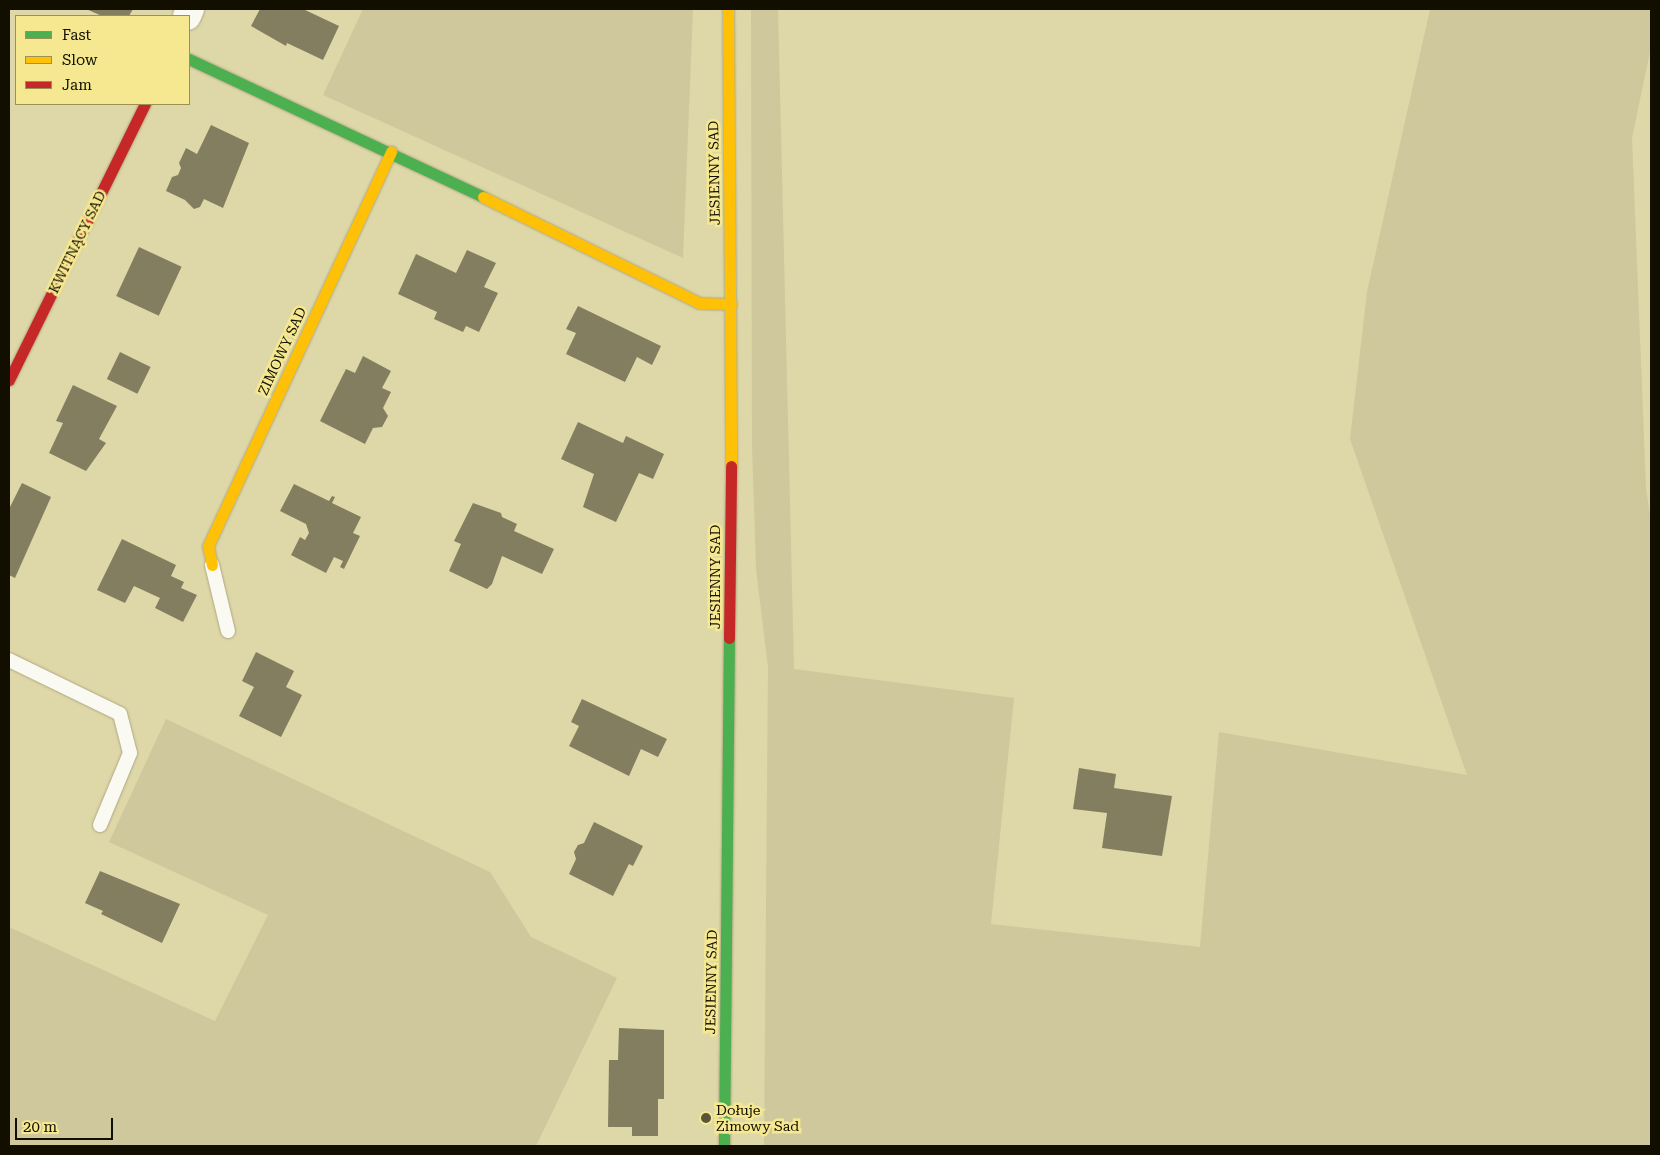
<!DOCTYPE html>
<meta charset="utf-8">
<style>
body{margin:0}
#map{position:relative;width:1660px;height:1155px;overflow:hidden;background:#ded7a7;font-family:"Roboto Serif",serif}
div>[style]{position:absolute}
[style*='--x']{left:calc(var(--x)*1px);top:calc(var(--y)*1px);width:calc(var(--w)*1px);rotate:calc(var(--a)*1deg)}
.green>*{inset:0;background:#cec89c}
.building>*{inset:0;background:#837e5f;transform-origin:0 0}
.roads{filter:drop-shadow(0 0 1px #afa983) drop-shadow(0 0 1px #afa983)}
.lane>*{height:14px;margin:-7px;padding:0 7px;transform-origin:7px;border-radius:7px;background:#faf9f2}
.street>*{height:28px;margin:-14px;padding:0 14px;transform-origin:14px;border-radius:14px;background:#faf9f2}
.fast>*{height:11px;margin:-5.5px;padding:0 5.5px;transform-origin:5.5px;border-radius:5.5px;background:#4caf50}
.slow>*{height:11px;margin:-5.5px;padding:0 5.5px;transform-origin:5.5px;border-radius:5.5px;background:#ffc107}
.jam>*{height:11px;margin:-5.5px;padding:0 5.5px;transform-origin:5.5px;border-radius:5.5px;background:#c62828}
.dots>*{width:14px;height:14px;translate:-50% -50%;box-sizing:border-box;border:2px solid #f5e890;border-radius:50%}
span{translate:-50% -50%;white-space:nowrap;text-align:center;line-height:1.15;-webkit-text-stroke:5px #f5e890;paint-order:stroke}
.street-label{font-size:14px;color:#130f00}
.poi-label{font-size:14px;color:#130f00}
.left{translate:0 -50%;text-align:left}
.frame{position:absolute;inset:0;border:10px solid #130f00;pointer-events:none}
.legend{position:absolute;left:15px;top:15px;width:175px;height:90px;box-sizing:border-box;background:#f5e890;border:1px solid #9b9156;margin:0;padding:6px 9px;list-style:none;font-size:15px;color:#130f00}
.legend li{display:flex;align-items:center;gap:10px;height:25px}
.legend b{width:25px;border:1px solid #9b9156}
.scale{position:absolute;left:15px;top:1118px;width:98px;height:22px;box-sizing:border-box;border:2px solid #130f00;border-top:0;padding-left:6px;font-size:15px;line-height:18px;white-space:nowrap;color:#130f00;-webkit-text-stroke:4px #f5e890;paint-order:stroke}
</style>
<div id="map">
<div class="green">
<i style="clip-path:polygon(363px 9px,693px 9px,683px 258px,323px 95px)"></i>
<i style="clip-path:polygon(751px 9px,778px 9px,794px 669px,1014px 698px,991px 924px,1200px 947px,1219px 732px,1467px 775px,1350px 439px,1367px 292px,1430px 9px,1651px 9px,1651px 47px,1632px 138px,1646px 488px,1651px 522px,1651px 1146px,764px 1146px,768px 667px,756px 569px,752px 446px)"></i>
<i style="clip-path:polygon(166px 719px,490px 872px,531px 937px,617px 978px,536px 1146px,9px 1146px,9px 927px,215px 1021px,268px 915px,109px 842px)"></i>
</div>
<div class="building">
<i style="clip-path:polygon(86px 9px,133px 9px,129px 16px,102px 16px)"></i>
<i style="clip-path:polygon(260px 9px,303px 9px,339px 26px,323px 60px,287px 43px,286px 46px,251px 26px)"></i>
<i style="clip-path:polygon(211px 125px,249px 143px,223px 208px,204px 199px,200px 207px,194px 209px,185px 200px,166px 191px,172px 177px,178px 175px,181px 168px,179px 163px,186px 148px,197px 154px)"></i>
<i style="left:139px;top:247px;width:47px;height:54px;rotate:25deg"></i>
<i style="clip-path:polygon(467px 250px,496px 263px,484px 287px,498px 293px,479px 332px,466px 326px,463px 332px,434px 319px,437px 312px,398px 294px,416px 254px,456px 273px)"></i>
<i style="clip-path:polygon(578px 306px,661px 346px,652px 365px,637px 357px,625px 382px,566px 354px,576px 333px,566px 329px)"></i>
<i style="left:120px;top:352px;width:34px;height:30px;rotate:26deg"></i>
<i style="clip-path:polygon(363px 356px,391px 371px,382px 388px,391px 392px,383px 408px,388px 416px,382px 427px,373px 428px,365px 444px,320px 421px,346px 369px,355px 373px)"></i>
<i style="clip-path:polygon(73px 385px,117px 406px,99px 439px,106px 443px,86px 471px,49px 453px,63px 423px,56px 421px)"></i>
<i style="clip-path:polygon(578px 422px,623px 443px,626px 436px,664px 454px,653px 479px,639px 473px,616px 522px,583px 507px,594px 474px,561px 459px)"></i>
<i style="clip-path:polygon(22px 483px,51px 497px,15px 578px,9px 575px,9px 509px)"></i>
<i style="clip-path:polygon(294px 484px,329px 501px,332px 496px,335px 497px,332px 503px,361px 517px,353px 533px,360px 536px,344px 569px,340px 567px,343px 561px,334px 557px,326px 573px,291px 555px,300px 537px,305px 540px,309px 533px,306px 524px,280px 511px)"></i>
<i style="clip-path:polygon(473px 503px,501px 513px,502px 517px,517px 524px,514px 531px,554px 549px,542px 574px,502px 556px,492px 584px,487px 589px,449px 571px,461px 544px,454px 541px)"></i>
<i style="clip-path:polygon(122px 539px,176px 565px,171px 576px,184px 582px,181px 588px,197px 595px,183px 622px,155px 608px,160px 598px,134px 586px,125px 603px,97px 590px)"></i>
<i style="clip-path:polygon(256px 652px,294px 671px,286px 687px,302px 695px,281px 737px,239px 716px,254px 687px,242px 681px)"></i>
<i style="clip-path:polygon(582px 699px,667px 739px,658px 757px,641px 749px,629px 776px,569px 746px,579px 726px,571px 722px)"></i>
<i style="clip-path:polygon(1079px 768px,1116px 774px,1114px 788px,1172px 796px,1162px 856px,1102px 848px,1107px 813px,1073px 809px)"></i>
<i style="clip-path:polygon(594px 822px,643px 846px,633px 866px,629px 864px,613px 896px,569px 874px,576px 859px,574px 852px,578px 845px,584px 843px)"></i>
<i style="clip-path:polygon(100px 871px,180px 904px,162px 943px,101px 914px,103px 911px,85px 903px)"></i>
<i style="clip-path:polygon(619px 1028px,664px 1030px,664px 1099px,658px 1099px,658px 1136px,632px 1136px,632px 1127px,608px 1127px,609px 1060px,618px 1060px)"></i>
</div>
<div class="roads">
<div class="lane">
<i style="--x:212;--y:565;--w:68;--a:76.4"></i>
<i style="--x:9;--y:660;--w:123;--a:25.9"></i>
<i style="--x:120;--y:714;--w:40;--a:75.6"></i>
<i style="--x:130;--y:753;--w:78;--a:112.6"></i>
</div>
<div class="street">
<i style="--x:187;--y:16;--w:8;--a:-67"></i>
</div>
<div class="fast">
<i style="--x:189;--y:59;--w:325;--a:25.1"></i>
<i style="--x:724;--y:1146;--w:508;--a:-89.44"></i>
</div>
<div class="slow">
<i style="--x:728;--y:9;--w:457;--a:89.6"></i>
<i style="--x:483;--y:197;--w:241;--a:26.1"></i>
<i style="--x:699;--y:303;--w:32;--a:2"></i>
<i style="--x:212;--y:565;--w:19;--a:-102"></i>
<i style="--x:208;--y:546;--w:435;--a:-65.1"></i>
</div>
<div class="jam">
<i style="--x:9;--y:380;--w:308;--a:-63.8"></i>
<i style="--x:729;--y:638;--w:172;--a:-89.3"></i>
</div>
</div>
<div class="dots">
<i style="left:706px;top:1118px;background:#5a553a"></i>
</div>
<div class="street-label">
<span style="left:714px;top:173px;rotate:-91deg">JESIENNY SAD</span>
<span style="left:77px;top:242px;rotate:-64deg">KWITNĄCY SAD</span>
<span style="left:282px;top:351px;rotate:-65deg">ZIMOWY SAD</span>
<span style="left:715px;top:577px;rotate:-90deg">JESIENNY SAD</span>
<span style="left:711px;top:982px;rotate:-89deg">JESIENNY SAD</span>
</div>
<div class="poi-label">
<span class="left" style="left:716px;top:1118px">Dołuje<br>Zimowy Sad</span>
</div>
<div class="frame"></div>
<ul class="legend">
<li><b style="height:6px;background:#4caf50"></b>Fast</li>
<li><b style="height:6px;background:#ffc107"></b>Slow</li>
<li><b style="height:6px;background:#c62828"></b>Jam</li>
</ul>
<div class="scale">20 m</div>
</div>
